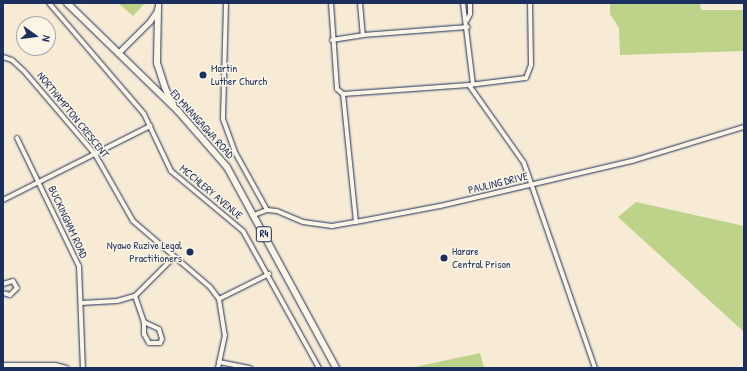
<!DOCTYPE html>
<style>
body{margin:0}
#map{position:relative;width:747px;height:371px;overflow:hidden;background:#f7ebd5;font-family:"Patrick Hand",sans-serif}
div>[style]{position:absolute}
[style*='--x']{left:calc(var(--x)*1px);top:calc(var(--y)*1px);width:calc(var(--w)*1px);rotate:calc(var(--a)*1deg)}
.green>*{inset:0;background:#bcd389}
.roads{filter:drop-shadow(0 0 1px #1b2f5e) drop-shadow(0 0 1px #1b2f5e)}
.minor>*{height:4px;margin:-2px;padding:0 2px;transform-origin:2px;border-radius:2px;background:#fcf5e5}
.major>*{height:5px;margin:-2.5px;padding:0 2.5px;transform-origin:2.5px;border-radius:2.5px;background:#fcf5e5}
.highway>*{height:6px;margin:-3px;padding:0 3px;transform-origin:3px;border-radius:3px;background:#fcf5e5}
.dots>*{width:11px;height:11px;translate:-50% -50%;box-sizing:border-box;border:2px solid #fcf5e5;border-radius:50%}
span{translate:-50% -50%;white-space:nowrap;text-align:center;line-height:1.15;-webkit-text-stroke:3px #fcf5e5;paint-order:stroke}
.shield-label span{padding:1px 3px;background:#fcf5e5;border:1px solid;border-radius:3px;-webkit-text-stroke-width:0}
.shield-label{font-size:10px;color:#1b2f5e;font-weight:700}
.poi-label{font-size:11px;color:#1b2f5e}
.left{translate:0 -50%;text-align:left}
.right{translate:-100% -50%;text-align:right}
.street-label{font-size:11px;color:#1b2f5e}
.frame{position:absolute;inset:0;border:4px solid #1b2f5e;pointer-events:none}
.north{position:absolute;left:16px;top:16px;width:40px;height:40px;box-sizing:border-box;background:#fcf5e5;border:1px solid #a2a6af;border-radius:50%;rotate:104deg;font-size:11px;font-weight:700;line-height:16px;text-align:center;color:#1b2f5e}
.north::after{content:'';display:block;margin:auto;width:14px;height:18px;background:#1b2f5e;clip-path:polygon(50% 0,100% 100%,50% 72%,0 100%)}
</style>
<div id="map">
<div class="green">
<i style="clip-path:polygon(118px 3px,145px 3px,133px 16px)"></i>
<i style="clip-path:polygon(610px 3px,700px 3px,701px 10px,744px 10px,744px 51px,620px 55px,619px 28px,610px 14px)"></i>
<i style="clip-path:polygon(636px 202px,744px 226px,744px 332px,618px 217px)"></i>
<i style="clip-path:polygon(480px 353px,484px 368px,410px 368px)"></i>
</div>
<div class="roads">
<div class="minor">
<i style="--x:49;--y:3;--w:146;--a:49.4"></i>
<i style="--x:144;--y:114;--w:63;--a:64.7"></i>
<i style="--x:171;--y:171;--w:94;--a:39.8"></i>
<i style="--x:243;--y:231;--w:157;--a:61"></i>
<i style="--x:226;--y:3;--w:116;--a:91.5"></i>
<i style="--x:223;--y:119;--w:37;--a:70"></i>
<i style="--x:236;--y:154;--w:64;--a:61"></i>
<i style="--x:331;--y:3;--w:86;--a:86"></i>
<i style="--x:337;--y:89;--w:8;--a:40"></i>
<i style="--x:343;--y:94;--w:129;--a:84.2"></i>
<i style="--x:360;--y:3;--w:32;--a:85"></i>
<i style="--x:463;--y:3;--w:82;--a:83"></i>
<i style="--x:467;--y:20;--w:7;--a:-63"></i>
<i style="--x:470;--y:14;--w:11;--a:-90"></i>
<i style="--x:332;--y:40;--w:31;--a:-9"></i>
<i style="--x:363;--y:35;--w:105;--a:-4.4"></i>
<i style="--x:3;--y:57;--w:9;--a:18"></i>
<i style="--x:12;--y:60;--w:16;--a:43"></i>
<i style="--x:24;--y:71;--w:109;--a:49.5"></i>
<i style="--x:95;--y:154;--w:77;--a:60.4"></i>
<i style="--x:133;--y:221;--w:101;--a:40.6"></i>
<i style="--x:210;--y:287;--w:15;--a:53"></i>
<i style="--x:219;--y:299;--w:36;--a:81"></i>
<i style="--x:225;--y:335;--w:34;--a:102"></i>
<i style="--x:469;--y:85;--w:95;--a:54.8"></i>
<i style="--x:524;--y:163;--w:217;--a:70.9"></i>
<i style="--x:343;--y:94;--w:126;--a:-4.1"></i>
<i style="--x:469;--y:85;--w:57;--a:-7"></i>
<i style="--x:526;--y:78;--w:14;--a:-69"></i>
<i style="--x:531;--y:65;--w:62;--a:-90.9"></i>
<i style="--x:17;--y:138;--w:142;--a:64.2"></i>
<i style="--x:79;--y:266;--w:102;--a:87.8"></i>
<i style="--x:3;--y:200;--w:165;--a:-26.7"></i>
<i style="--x:254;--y:215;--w:14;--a:-21"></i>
<i style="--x:267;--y:210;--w:10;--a:6"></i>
<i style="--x:277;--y:211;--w:28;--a:23"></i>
<i style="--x:303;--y:222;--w:29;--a:8"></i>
<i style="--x:332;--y:226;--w:29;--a:-10"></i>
<i style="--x:361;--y:221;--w:80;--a:-10.8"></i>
<i style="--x:440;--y:206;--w:197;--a:-13.2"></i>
<i style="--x:632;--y:161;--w:117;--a:-16.9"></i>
<i style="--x:3;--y:284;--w:10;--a:-17"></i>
<i style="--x:13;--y:281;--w:8;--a:60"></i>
<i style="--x:17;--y:288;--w:10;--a:135"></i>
<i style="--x:10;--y:295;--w:7;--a:-164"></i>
<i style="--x:135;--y:296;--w:28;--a:71"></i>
<i style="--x:144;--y:322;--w:12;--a:90"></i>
<i style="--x:144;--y:334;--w:10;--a:61"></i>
<i style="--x:149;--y:343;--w:11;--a:0"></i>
<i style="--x:160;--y:343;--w:4;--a:-63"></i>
<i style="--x:162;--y:339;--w:10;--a:-107"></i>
<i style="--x:159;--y:329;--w:17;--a:-155"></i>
<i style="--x:219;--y:299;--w:56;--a:-26.6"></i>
<i style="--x:81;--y:303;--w:36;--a:-3"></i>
<i style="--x:117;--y:301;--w:19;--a:-16"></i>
<i style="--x:135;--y:296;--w:55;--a:-45"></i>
<i style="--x:219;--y:362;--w:32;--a:11"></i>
<i style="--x:3;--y:365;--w:52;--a:0"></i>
<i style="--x:55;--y:365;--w:12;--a:14"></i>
</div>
<div class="major">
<i style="--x:118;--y:53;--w:45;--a:-45"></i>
<i style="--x:150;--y:21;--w:14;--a:-56"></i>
<i style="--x:158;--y:9;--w:6;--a:-90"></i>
</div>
<div class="highway">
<i style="--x:67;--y:3;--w:155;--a:44.2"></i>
<i style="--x:178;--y:111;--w:74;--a:48.8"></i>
<i style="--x:227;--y:167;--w:229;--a:61.5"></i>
<i style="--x:158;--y:9;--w:54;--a:91.1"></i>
<i style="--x:157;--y:63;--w:26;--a:72"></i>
<i style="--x:165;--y:88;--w:18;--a:63"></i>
</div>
</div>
<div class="dots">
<i style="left:203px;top:75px;background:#1b2f5e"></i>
<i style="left:190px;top:252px;background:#1b2f5e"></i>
<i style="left:444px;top:258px;background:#1b2f5e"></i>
</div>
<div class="shield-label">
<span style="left:264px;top:234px">R4</span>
</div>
<div class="poi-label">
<span class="left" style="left:211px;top:75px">Martin<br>Luther Church</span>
<span class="right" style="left:182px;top:252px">Nyawo Ruzive Legal<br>Practitioners</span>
<span class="left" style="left:452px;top:258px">Harare<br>Central Prison</span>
</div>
<div class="street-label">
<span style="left:73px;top:115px;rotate:51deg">NORTHAMPTON CRESCENT</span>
<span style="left:202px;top:124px;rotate:48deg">ED MNANGAGWA ROAD</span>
<span style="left:498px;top:183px;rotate:-14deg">PAULING DRIVE</span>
<span style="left:211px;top:192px;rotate:40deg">MCCHLERY AVENUE</span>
<span style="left:68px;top:222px;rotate:65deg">BUCKINGHAM ROAD</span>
</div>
<div class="frame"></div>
<div class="north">N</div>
</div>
